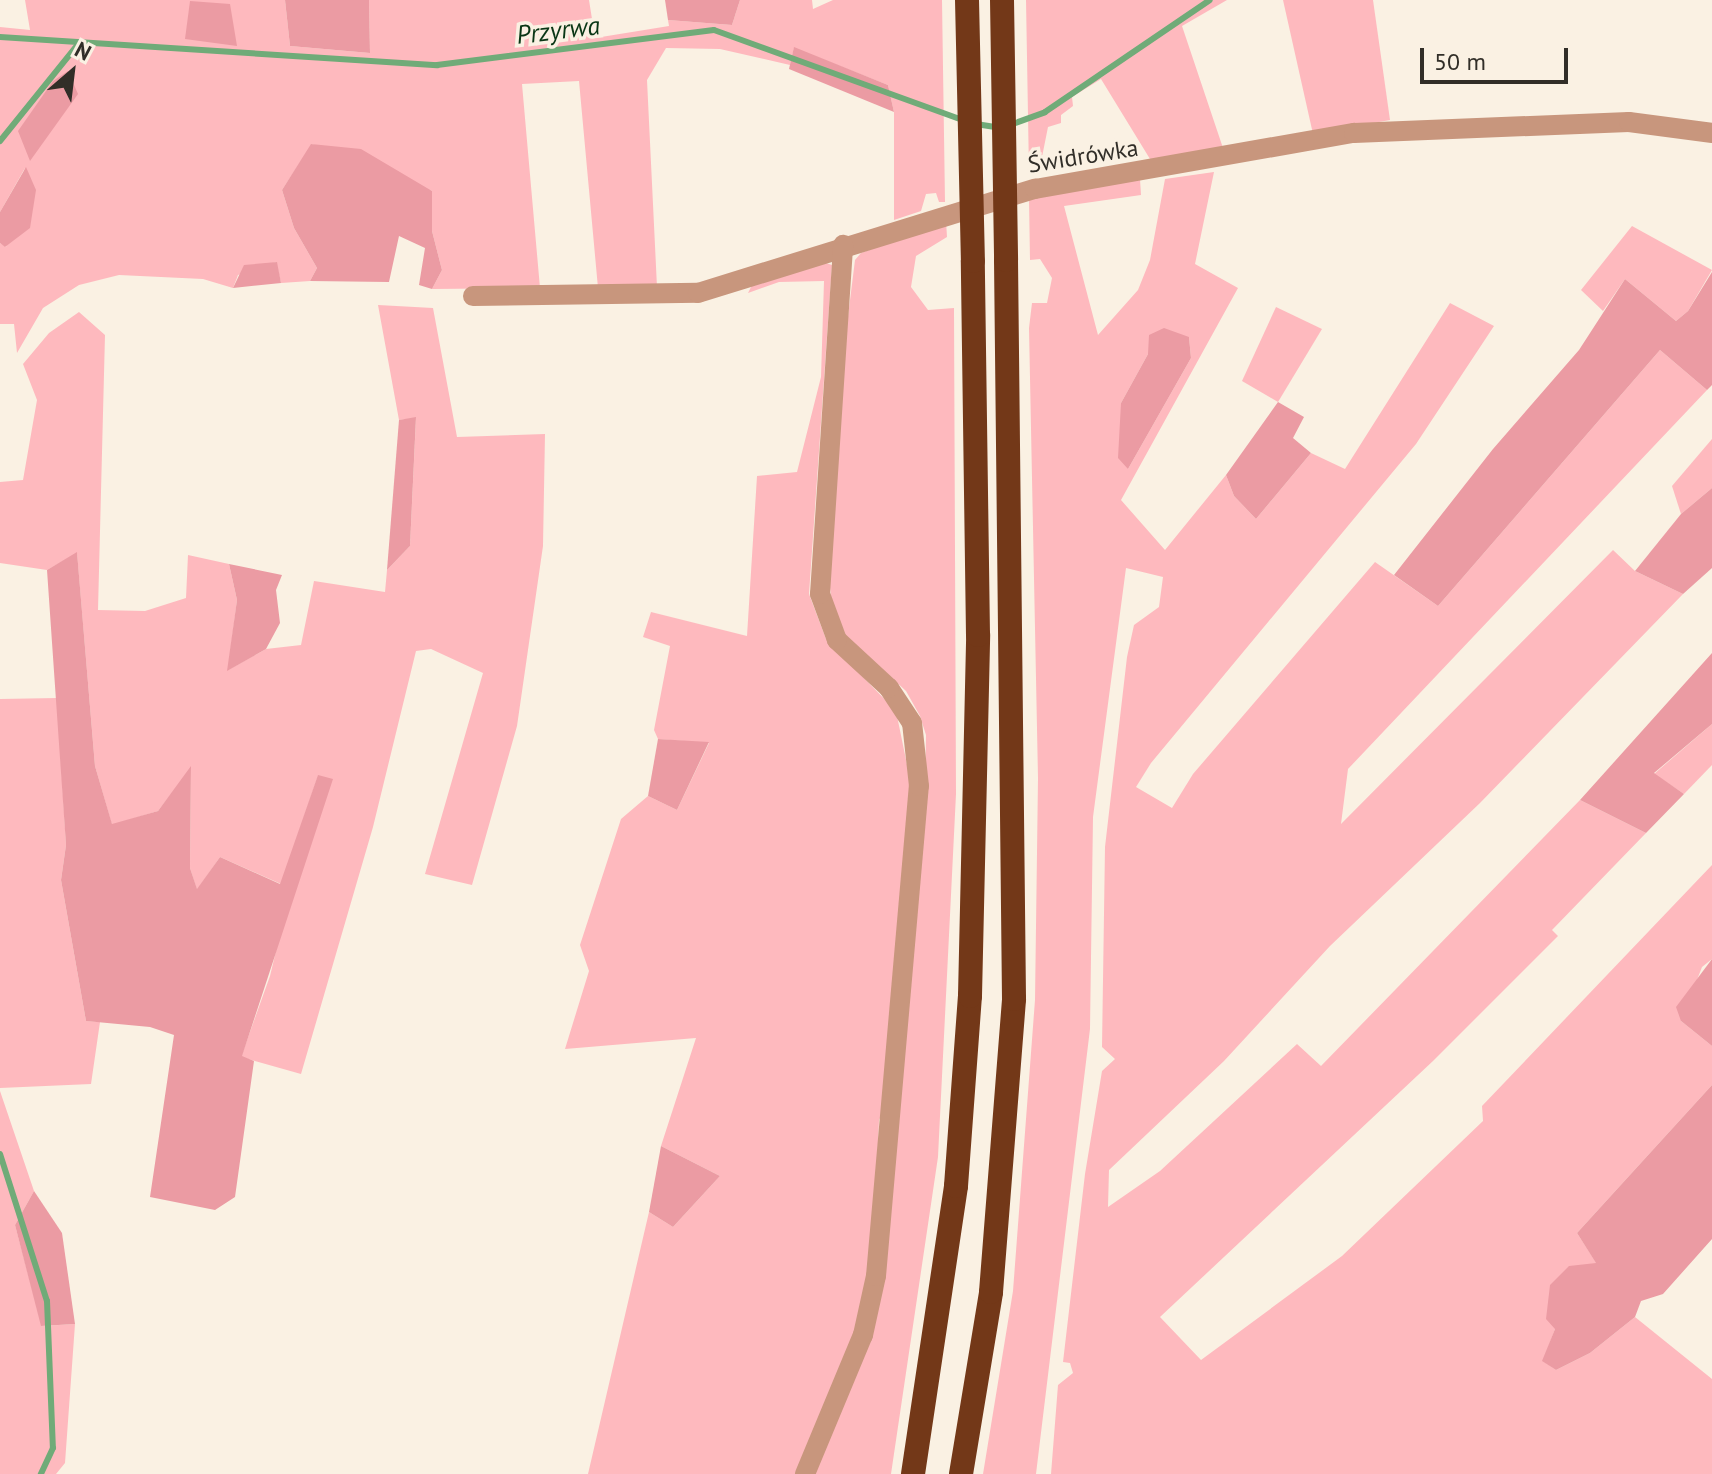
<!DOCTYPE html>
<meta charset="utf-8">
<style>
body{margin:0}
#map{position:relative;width:1712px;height:1474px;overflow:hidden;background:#faf1e3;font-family:"PT Sans",sans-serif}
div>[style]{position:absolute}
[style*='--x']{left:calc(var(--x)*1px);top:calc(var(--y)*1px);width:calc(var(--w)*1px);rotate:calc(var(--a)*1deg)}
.green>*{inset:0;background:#feb9be}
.forest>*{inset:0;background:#eb9ba3}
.stream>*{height:6px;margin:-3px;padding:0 3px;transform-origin:3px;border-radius:3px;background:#70ab78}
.minor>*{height:20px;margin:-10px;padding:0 10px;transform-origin:10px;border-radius:10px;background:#c8967d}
.highway>*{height:24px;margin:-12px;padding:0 12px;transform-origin:12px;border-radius:12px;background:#733818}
.highway-bridge>*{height:24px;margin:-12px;padding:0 12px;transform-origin:12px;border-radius:12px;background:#733818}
span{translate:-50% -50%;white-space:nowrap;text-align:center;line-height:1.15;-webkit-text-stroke:7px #faf1e3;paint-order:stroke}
.street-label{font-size:24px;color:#312e28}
.water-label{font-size:26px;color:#093615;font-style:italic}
.north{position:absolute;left:32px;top:32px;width:80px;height:80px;-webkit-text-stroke:6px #faf1e3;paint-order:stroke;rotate:28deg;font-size:22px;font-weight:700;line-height:32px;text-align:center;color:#312e28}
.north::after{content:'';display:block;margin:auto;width:28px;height:36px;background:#312e28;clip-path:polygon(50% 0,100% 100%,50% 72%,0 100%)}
.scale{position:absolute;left:1420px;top:48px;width:148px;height:36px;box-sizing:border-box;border:4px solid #312e28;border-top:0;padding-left:10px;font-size:24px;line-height:28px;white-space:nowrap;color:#312e28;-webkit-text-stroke:6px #faf1e3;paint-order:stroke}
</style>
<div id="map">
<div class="green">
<i style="clip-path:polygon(25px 0,285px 0,290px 46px,370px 53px,369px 0,589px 0,595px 38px,669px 26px,668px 20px,732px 25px,740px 0,812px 0,813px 9px,833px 0,942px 0,945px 202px,939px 202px,936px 193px,926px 194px,921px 211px,894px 220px,894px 112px,888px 85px,794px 48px,790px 65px,720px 49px,666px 48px,647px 80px,657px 287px,598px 288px,579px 81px,522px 84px,540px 288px,432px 289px,442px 270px,432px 231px,432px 191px,312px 144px,282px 190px,294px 228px,317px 268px,310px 281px,281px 283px,276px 262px,238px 275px,233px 288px,203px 279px,119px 275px,79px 285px,43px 308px,17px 353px,14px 324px,0 324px,0 243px,6px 247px,25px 168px,0 212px,0 27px,30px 30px)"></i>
<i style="clip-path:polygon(1026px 0,1227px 0,1182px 26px,1225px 154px,1150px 159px,1101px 79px,1072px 97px,1073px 106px,1061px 115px,1061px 123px,1048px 127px,1040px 167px,1029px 173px)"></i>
<i style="clip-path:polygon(1283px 0,1373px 0,1390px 120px,1313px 134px)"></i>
<i style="clip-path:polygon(evenodd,1214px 172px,1195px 264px,1238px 288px,1121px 500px,1165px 550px,1226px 475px,1234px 496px,1256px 519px,1311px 453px,1345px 469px,1450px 303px,1494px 326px,1416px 444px,1151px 763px,1136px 787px,1172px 808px,1193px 774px,1375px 562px,1438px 606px,1660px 350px,1707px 390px,1348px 769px,1341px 824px,1613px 550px,1635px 571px,1683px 594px,1480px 803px,1330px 946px,1224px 1061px,1109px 1170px,1108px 1207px,1160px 1171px,1297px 1044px,1321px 1066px,1580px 800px,1646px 833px,1552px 930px,1558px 936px,1433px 1061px,1160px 1317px,1201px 1360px,1342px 1256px,1483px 1121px,1482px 1106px,1712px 865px,1712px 959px,1702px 967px,1681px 1021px,1712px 1046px,1712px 1085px,1577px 1233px,1597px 1264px,1555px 1329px,1543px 1361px,1556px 1370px,1590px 1353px,1635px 1317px,1712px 1379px,1712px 1474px,1051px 1474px,1058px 1385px,1073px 1373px,1070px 1363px,1063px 1362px,1085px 1174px,1102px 1071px,1115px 1059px,1102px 1047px,1105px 847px,1127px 657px,1134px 625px,1159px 607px,1163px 577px,1126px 568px,1093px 817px,1090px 1029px,1036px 1474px,983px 1474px,1013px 1291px,1035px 1000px,1038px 778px,1029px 328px,1032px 303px,1047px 303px,1052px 278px,1040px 259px,1030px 260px,1029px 198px,1140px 179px,1141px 195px,1064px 206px,1098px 335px,1138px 290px,1150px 260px,1165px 179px,1214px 172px,1189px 337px,1191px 358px,1128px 469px,1121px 403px,1148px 354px,1189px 337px)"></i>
<i style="clip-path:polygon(946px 221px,947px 237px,916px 256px,911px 287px,928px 310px,954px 308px,956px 794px,938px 1157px,891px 1474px,814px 1474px,847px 1391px,898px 1123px,925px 800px,926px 735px,920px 716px,906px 691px,846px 636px,832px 604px,828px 572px,845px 340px,855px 260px,861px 253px)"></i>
<i style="clip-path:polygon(1632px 226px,1712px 270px,1688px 311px,1676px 321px,1625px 279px,1603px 311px,1581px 290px)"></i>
<i style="clip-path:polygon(823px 262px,832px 265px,809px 594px,826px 639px,896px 711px,911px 784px,887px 1104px,879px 1120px,874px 1240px,859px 1326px,796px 1474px,588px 1474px,649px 1212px,673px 1227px,720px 1176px,661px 1146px,696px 1038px,565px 1049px,589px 971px,580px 945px,621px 819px,648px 796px,677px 810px,709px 743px,658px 739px,654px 730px,670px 646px,643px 637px,651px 612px,747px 636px,757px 476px,797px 472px,821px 377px,824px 281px,779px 282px,748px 293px,753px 283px)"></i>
<i style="clip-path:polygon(378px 305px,433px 308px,457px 437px,545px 434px,543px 546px,517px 726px,472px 885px,425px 874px,483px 673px,431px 649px,416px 651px,373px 827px,301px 1074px,241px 1057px,270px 976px,318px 776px,281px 884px,220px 857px,197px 890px,190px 868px,191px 768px,158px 811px,112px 825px,95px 766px,77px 553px,47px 570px,0 563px,0 482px,23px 480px,37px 400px,23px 364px,49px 333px,79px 312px,105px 335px,98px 610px,145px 611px,186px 598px,188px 555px,229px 564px,237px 600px,228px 670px,266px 649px,301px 645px,314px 581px,385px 592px,387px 570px,410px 546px,416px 418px,399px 420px)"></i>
<i style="clip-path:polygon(1276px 307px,1322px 329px,1278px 402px,1242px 381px)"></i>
<i style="clip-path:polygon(1712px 439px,1712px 488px,1681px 514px,1672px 486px)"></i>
<i style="clip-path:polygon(57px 698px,66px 845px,61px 880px,86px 1021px,100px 1022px,91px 1084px,0 1088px,0 699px)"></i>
<i style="clip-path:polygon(1712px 724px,1712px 765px,1684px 794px,1654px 774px)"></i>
<i style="clip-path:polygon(0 1091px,34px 1191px,15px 1225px,42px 1326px,75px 1324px,65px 1463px,56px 1474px,0 1474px)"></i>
</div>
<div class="forest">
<i style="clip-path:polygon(285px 0,369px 0,370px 53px,290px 46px)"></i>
<i style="clip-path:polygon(665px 0,740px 0,732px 25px,668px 20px)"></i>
<i style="clip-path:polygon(190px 1px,230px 4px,237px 46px,185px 39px)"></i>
<i style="clip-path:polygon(794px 47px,888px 85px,894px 112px,789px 69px)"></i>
<i style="clip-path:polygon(68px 71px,78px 94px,30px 161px,18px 131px,53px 81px)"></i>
<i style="clip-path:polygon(311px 144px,361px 149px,432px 191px,432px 231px,442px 270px,432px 289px,419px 285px,425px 248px,399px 236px,389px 282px,310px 281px,317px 268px,294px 228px,282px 190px)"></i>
<i style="clip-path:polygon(26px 167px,36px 190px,30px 228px,5px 247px,0 243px,0 212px)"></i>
<i style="clip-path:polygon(277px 262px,281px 283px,233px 288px,244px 265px)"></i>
<i style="clip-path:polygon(1712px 272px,1712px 385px,1707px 390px,1660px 350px,1438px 606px,1394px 575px,1493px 449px,1579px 350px,1625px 279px,1676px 321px,1688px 311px)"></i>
<i style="clip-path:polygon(1164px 328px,1189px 337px,1191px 358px,1128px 469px,1118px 458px,1121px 403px,1148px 354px,1149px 335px)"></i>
<i style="clip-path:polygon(1278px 402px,1304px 417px,1293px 438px,1311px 453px,1256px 519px,1234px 496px,1226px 475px)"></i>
<i style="clip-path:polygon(416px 417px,410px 546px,387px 570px,399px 420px)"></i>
<i style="clip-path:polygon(1712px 488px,1712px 568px,1683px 594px,1635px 571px,1681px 514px)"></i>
<i style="clip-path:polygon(77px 552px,95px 766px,112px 824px,158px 811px,191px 766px,190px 868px,197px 889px,220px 857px,280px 884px,318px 775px,333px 779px,242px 1056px,254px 1061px,235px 1197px,215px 1210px,150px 1197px,174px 1035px,150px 1027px,86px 1021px,61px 880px,66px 845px,47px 570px)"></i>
<i style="clip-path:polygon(229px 564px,282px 575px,276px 590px,280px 623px,266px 649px,227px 671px,237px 600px)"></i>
<i style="clip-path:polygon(1712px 653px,1712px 724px,1654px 773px,1684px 794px,1646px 833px,1580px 800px)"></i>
<i style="clip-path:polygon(658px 739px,709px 742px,677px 810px,648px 796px)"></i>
<i style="clip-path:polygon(1712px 959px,1712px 1046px,1681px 1021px,1676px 1007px)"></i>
<i style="clip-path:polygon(1712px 1085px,1712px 1239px,1663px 1294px,1641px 1301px,1635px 1317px,1590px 1353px,1556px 1370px,1542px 1361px,1555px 1329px,1546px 1319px,1550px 1285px,1569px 1266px,1596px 1263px,1577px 1233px)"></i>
<i style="clip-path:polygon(661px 1146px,720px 1176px,673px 1227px,649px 1212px)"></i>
<i style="clip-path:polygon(34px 1191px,62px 1233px,75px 1324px,41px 1326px,15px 1225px)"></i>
</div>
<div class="stream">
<i style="--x:0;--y:37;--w:438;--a:3.7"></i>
<i style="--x:437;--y:65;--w:279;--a:-7.2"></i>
<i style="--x:714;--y:30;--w:268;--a:19.9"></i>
<i style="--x:976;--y:124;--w:24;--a:9"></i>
<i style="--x:1010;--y:125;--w:37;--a:-20"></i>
<i style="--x:1045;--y:112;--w:199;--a:-34.2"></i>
<i style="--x:0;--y:141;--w:127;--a:-51.1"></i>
<i style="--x:0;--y:1154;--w:154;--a:72.3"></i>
<i style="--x:47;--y:1301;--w:147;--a:87.7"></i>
<i style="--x:53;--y:1448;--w:29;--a:115"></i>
</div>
<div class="minor">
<i style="--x:473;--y:296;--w:225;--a:-0.8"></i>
<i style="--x:698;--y:293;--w:353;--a:-17.2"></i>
<i style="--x:1035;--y:189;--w:324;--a:-10"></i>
<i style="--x:1354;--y:133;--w:275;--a:-2.3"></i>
<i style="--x:1629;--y:122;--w:84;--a:7.5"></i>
<i style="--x:805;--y:1474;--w:151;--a:-67.4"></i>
<i style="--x:863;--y:1335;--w:60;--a:-77.6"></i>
<i style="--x:876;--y:1276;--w:492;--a:-85"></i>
<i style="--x:919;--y:786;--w:63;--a:-96.3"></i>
<i style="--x:912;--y:723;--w:42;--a:-123.3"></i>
<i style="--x:889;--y:688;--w:71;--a:-137.3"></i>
<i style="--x:837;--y:640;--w:49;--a:-110.3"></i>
<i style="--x:820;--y:594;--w:350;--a:-86.2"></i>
</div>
<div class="highway">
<i style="--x:913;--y:1474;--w:291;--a:-81.5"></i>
<i style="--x:956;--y:1186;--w:191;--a:-85.8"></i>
<i style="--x:970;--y:996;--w:361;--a:-88.7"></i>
<i style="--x:978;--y:635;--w:374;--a:-90.8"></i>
<i style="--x:961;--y:1474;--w:184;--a:-80.6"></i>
<i style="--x:991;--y:1292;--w:294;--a:-85.5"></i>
<i style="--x:1014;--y:999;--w:739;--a:-90.62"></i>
</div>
<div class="highway-bridge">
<i style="--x:967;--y:0;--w:261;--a:88.7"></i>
<i style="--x:1002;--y:0;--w:260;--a:89.1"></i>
</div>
<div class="street-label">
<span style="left:1083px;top:156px;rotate:-9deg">Świdrówka</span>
</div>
<div class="water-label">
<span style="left:558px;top:30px;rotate:-7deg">Przyrwa</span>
</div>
<div class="north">N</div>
<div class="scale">50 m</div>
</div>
